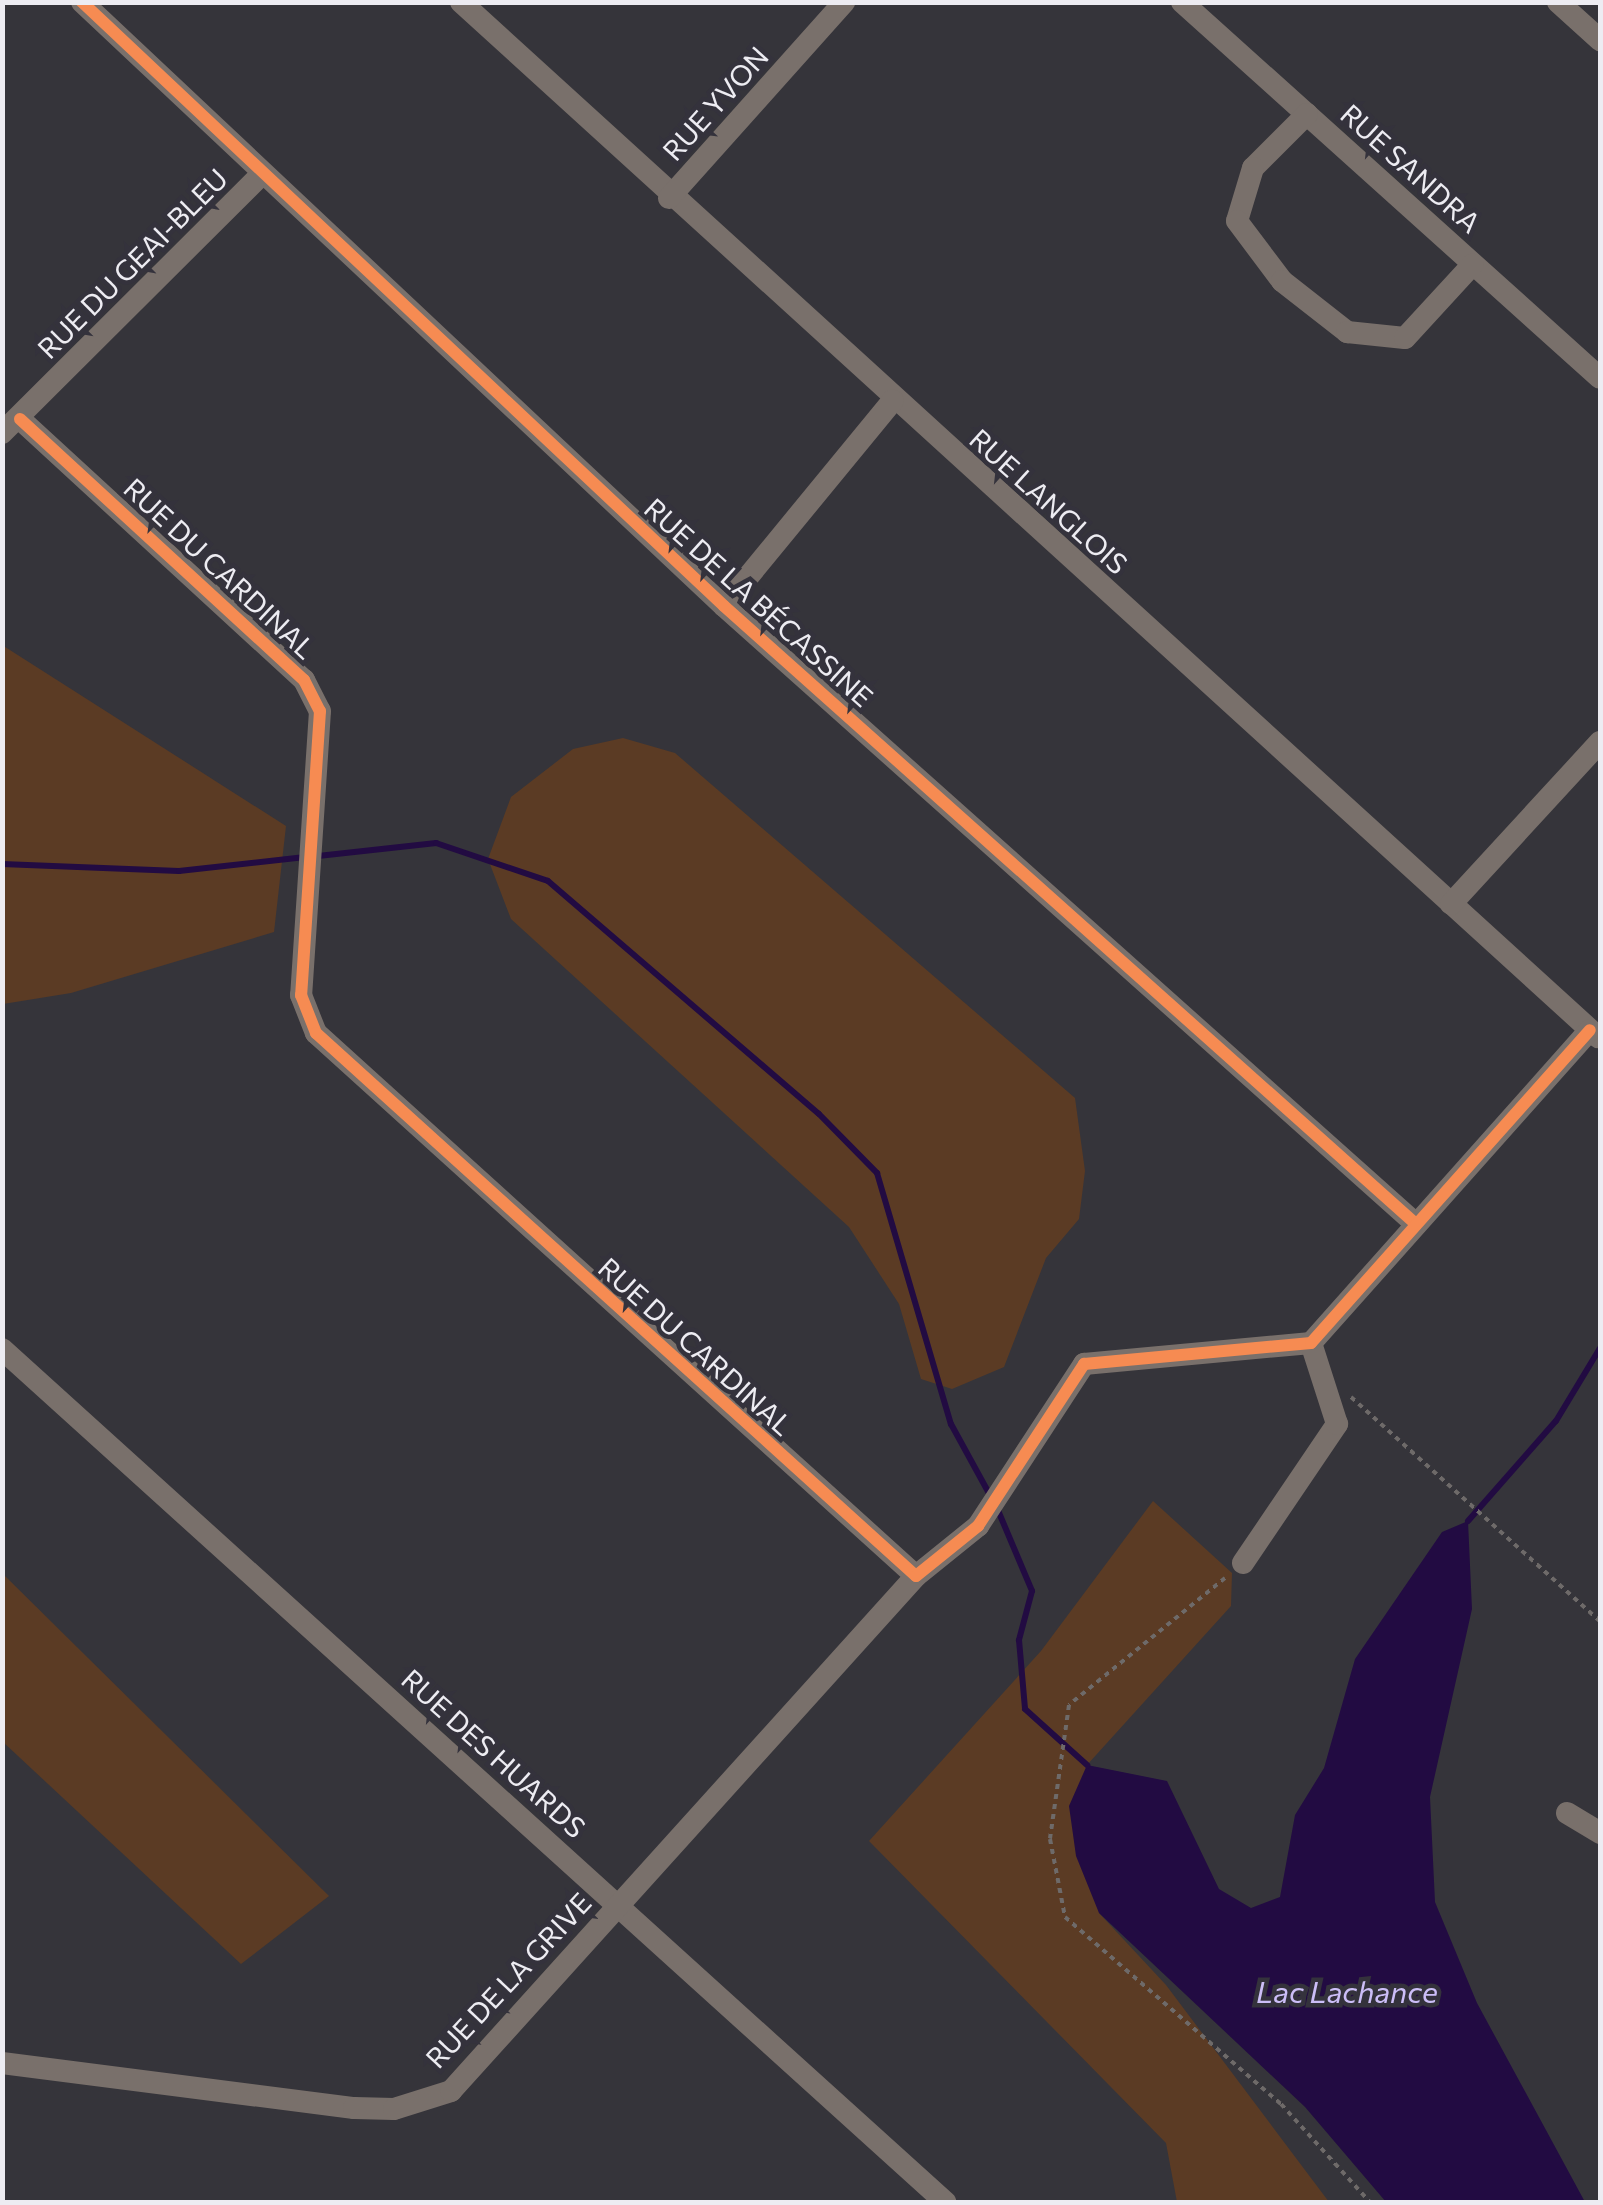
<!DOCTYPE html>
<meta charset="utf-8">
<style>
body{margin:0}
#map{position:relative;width:1603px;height:2205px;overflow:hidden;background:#35343a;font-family:Commissioner,sans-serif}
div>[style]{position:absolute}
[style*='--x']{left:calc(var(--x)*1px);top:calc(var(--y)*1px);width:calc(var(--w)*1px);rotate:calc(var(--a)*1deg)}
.green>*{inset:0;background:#5b3b24}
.water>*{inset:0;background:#220b42}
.stream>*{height:6px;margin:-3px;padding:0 3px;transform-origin:3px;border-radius:3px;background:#220b42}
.path>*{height:4px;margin-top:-2px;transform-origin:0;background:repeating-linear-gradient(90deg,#6e6a69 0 5px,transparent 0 10px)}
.minor>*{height:22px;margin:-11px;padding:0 11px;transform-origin:11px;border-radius:11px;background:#79706b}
.cycleway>*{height:12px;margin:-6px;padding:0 6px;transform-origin:6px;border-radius:6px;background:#f68b52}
span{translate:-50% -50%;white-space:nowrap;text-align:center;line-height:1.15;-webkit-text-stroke:9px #34323c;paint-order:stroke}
.street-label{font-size:28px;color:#edecf2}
.water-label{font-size:30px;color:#ccbef7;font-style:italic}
.frame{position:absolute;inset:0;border:5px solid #edecf2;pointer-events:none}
</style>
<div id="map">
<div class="green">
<i style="clip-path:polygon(2px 645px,286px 826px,274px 932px,71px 993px,3px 1004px)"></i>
<i style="clip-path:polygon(623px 738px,675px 753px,1075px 1098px,1085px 1171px,1079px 1219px,1046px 1258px,1004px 1367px,952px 1389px,921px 1379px,899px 1304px,849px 1227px,511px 919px,488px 859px,511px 797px,573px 749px)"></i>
<i style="clip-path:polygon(1153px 1501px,1232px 1573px,1231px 1606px,1087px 1765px,1099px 1913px,1166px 1985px,1329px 2202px,1177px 2202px,1166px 2143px,869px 1841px,1041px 1651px)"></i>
<i style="clip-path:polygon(3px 1574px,329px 1896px,241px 1964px,3px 1742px)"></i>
</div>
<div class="water">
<i style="clip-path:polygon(1468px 1521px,1472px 1609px,1430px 1797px,1435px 1902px,1477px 2003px,1585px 2202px,1386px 2202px,1305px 2107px,1099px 1913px,1076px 1856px,1069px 1806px,1087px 1765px,1167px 1781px,1219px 1889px,1251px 1908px,1280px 1897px,1295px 1815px,1324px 1768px,1355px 1659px,1442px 1532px)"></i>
</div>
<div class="stream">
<i style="--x:318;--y:856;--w:119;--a:-6.3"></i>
<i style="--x:436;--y:843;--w:118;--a:18.7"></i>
<i style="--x:548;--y:881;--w:357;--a:40.7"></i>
<i style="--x:819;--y:1114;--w:83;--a:45.5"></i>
<i style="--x:877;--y:1173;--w:262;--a:73.6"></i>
<i style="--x:951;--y:1424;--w:83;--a:61.3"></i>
<i style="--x:2;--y:864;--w:177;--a:2.3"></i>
<i style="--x:179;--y:871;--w:127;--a:-6.3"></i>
<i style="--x:997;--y:1508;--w:90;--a:67.1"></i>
<i style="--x:1032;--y:1591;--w:51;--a:104.9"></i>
<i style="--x:1019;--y:1640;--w:69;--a:85"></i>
<i style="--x:1025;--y:1709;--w:84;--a:42.1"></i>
<i style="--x:1468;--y:1521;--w:133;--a:-48.7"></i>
<i style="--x:1556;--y:1421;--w:85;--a:-58.9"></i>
</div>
<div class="path">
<i style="--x:1351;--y:1397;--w:335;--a:42"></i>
<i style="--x:1225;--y:1578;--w:201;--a:140.9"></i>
<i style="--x:1069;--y:1705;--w:135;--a:98.1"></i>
<i style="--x:1050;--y:1839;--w:79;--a:79.1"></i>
<i style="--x:1065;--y:1917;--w:286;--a:40.9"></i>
<i style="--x:1281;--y:2104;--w:132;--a:47.8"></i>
</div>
<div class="minor">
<i style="--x:82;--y:2;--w:881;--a:43.25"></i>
<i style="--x:724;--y:606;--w:928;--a:41.77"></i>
<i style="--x:461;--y:2;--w:1538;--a:42.31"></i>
<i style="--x:1182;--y:2;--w:562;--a:41.97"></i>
<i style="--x:1558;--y:2;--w:57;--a:42.1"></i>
<i style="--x:1307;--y:114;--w:76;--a:135"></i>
<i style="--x:1253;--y:168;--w:55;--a:106.8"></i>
<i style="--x:1237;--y:221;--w:75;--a:53.1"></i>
<i style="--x:1282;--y:281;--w:83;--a:38.1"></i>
<i style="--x:1347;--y:332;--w:58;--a:5.9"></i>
<i style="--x:1405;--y:338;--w:100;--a:-47.4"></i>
<i style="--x:669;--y:198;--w:263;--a:-48.2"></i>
<i style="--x:20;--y:419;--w:386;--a:42.6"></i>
<i style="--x:304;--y:680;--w:35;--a:63"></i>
<i style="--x:320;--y:711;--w:285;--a:93.8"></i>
<i style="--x:301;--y:995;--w:41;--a:68.5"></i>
<i style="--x:316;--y:1033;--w:809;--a:42.15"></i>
<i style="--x:916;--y:1576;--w:80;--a:-38.9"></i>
<i style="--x:978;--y:1526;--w:194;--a:-56.8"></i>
<i style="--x:1084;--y:1364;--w:228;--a:-5.3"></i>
<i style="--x:1311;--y:1343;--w:419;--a:-48.3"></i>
<i style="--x:2;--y:433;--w:366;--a:-44.9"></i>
<i style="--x:724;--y:606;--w:266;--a:-50.6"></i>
<i style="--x:1451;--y:904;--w:220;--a:-47.4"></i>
<i style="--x:2;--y:1349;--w:1272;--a:42.13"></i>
<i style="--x:1243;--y:1563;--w:168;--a:-55.9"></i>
<i style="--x:1337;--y:1424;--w:85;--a:-107.8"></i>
<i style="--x:1567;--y:1813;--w:39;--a:31"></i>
<i style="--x:2;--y:2063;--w:355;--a:7.3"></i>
<i style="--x:354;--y:2108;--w:40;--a:1.4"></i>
<i style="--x:394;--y:2109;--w:60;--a:-17.5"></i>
<i style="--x:451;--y:2091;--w:694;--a:-47.92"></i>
</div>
<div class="cycleway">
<i style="--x:82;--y:2;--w:881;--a:43.25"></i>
<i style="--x:724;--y:606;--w:928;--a:41.77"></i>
<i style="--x:20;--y:419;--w:386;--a:42.6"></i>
<i style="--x:304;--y:680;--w:35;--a:63"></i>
<i style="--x:320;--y:711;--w:285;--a:93.8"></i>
<i style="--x:301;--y:995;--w:41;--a:68.5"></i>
<i style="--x:316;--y:1033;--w:809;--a:42.15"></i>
<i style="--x:916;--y:1576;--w:80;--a:-38.9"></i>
<i style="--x:978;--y:1526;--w:194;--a:-56.8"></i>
<i style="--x:1084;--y:1364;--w:228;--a:-5.3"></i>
<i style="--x:1311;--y:1343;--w:419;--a:-48.3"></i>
</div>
<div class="street-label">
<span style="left:715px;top:103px;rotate:-48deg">RUE YVON</span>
<span style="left:1411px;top:168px;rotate:42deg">RUE SANDRA</span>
<span style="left:132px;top:263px;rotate:-45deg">RUE DU GEAI-BLEU</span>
<span style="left:1049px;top:501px;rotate:42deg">RUE LANGLOIS</span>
<span style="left:220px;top:568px;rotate:43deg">RUE DU CARDINAL</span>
<span style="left:759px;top:602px;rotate:42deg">RUE DE LA BÉCASSINE</span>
<span style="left:696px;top:1346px;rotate:42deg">RUE DU CARDINAL</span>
<span style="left:494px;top:1753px;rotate:42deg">RUE DES HUARDS</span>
<span style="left:508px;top:1980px;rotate:-47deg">RUE DE LA GRIVE</span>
</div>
<div class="water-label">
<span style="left:1347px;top:1991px">Lac Lachance</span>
</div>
<div class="frame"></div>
</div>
